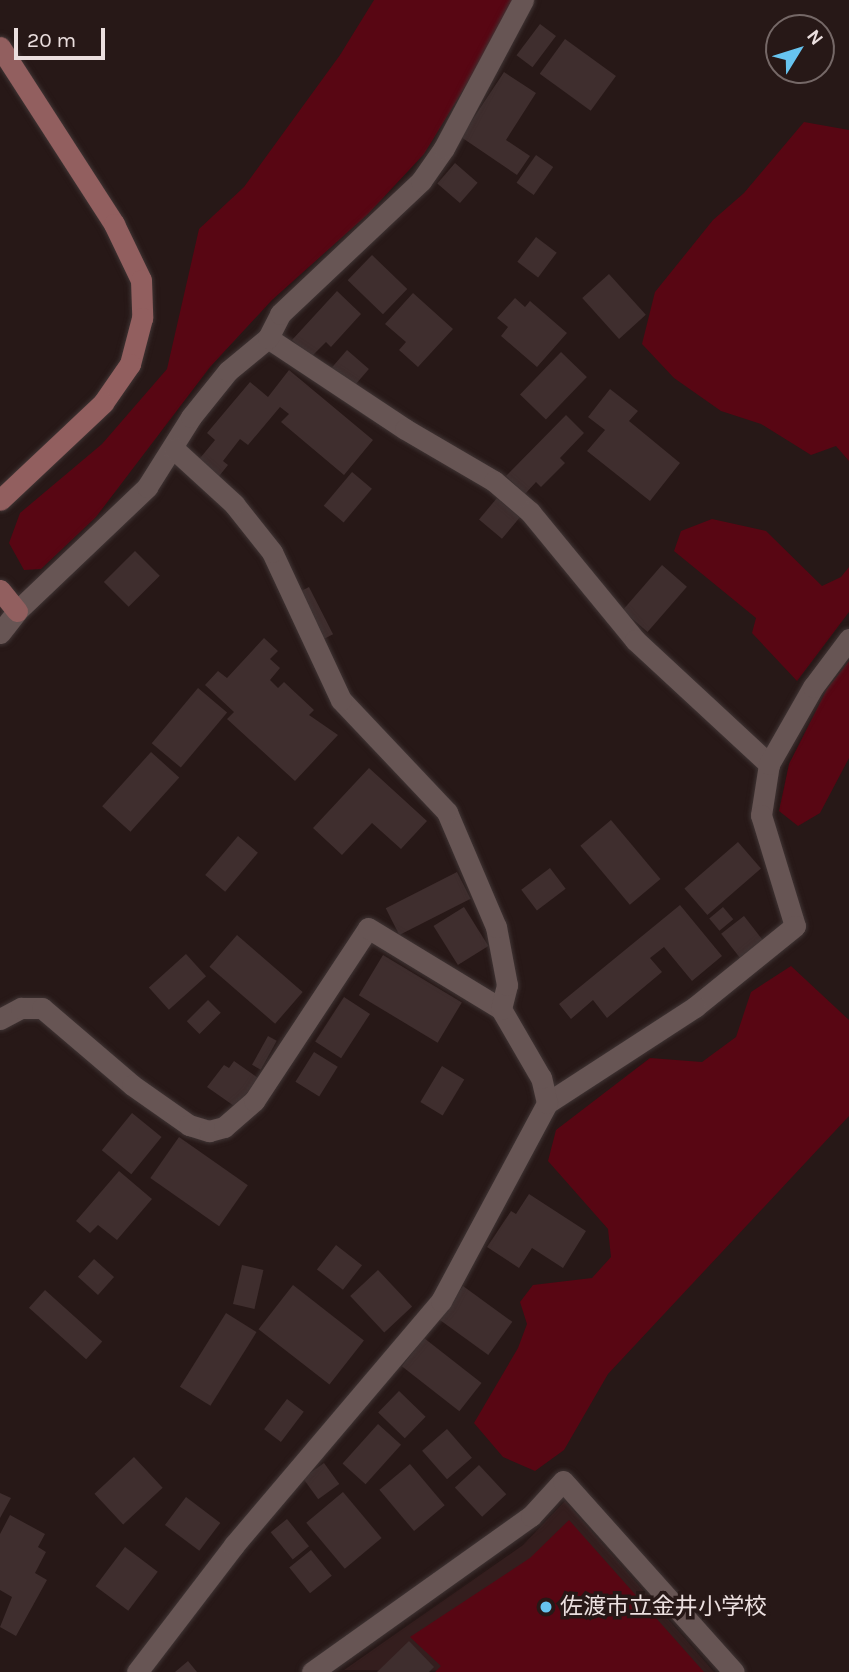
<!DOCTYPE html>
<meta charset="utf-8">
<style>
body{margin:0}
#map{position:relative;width:849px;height:1672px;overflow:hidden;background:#271817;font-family:Karla,"Noto Sans JP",sans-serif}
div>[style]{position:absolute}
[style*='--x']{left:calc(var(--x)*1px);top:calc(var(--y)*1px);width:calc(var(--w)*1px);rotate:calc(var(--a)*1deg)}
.built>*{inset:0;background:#341e1e}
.green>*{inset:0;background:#580613}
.building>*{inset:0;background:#3f2e2e;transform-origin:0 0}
.roads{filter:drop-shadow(0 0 2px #3f3434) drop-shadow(0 0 2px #3f3434)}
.street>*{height:21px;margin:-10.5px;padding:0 10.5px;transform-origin:10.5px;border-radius:10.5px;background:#675554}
.secondary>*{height:21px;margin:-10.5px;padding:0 10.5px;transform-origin:10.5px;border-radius:10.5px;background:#925f5f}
.dots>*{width:19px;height:19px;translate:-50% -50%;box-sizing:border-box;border:4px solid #271817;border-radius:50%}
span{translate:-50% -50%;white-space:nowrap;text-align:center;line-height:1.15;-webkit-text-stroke:7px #271817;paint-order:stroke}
.poi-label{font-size:23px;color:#ebdfdf}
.left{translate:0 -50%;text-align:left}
.north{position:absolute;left:765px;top:14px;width:70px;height:70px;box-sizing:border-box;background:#271817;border:2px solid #756867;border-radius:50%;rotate:52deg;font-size:19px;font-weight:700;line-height:28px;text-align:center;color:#ebdfdf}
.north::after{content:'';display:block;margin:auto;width:24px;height:32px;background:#67c4f0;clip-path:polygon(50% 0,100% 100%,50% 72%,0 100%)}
.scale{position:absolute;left:14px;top:28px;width:91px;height:32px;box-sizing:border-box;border:4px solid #ebdfdf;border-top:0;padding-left:9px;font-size:21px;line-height:24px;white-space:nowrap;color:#ebdfdf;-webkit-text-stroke:5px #271817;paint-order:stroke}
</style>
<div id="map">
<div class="built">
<i style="clip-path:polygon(565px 1501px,714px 1672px,344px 1670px,523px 1545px)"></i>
</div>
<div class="green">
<i style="clip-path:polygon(374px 0,512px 0,487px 51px,424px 154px,368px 214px,272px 300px,210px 367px,96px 517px,41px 569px,24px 570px,9px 543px,20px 513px,102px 444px,167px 369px,199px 229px,244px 187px,340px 55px)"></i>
<i style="clip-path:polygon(804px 122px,849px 130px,849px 461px,836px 446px,811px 455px,761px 424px,721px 411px,674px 378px,642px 344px,655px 292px,713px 220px,744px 193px)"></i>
<i style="clip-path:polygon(712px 519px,766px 531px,822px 586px,841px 577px,849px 567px,849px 612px,797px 681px,752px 633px,756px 618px,674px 551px,681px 531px)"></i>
<i style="clip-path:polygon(849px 661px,849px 758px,820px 813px,798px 826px,779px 811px,789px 764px,827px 689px)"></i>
<i style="clip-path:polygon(791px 966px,849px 1020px,849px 1116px,608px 1374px,564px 1450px,535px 1471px,503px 1457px,474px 1423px,518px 1348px,527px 1324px,520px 1302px,533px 1285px,592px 1278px,611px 1257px,608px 1229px,548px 1161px,556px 1130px,650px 1058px,702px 1062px,736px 1037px,751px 992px)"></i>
<i style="clip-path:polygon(569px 1520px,704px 1672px,435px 1672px,441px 1666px,410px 1637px,530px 1558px)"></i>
</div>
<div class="building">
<i style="left:540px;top:24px;width:20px;height:39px;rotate:37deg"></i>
<i style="left:565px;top:39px;width:63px;height:43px;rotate:36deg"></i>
<i style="clip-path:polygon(504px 72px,536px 93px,506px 140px,530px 156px,517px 175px,461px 137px)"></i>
<i style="left:536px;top:155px;width:21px;height:34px;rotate:35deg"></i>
<i style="left:455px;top:163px;width:30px;height:27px;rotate:41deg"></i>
<i style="left:536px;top:237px;width:26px;height:31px;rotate:37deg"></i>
<i style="left:372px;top:255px;width:49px;height:35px;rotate:44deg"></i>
<i style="left:609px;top:274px;width:55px;height:36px;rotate:48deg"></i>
<i style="clip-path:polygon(337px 291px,361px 314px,331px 347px,326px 342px,310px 358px,292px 340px)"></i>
<i style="clip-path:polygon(413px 293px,453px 329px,418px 367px,399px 350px,406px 342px,385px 324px)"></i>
<i style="clip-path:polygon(515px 298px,525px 307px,530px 301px,567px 333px,537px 367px,501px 336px,508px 327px,497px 318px)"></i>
<i style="left:347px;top:350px;width:29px;height:28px;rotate:41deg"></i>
<i style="left:561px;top:352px;width:36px;height:59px;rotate:44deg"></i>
<i style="clip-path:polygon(289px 370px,373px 440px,344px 475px,281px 422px,289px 414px,280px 407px,248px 445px,240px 439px,223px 461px,228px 465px,216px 480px,196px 463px,215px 440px,207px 433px,250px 382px,268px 397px)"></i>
<i style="clip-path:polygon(610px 389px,638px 411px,629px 421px,680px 463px,650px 501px,587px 451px,605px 430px,588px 417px)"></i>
<i style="clip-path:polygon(566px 415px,584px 433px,560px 458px,565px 463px,541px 487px,536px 482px,525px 494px,506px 476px)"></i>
<i style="left:352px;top:472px;width:26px;height:44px;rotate:40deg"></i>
<i style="left:497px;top:498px;width:30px;height:28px;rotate:40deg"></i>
<i style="left:135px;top:551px;width:35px;height:44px;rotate:45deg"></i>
<i style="left:662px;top:565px;width:33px;height:60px;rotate:41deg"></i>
<i style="left:309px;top:587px;width:53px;height:11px;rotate:63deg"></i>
<i style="clip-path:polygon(264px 638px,278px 651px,270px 659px,280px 668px,270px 680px,278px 688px,284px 682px,314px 710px,309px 715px,338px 735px,295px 781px,227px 719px,234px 712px,205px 685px,218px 671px,227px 678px)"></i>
<i style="left:198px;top:688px;width:38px;height:72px;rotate:40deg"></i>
<i style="left:151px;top:752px;width:38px;height:73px;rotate:42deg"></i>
<i style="clip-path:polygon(369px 768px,427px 821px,401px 849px,372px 823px,342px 855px,313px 828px)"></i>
<i style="left:611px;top:820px;width:77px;height:40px;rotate:50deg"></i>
<i style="left:238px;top:836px;width:26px;height:51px;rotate:40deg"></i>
<i style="left:738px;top:842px;width:35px;height:71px;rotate:49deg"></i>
<i style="left:550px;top:868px;width:26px;height:36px;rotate:53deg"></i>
<i style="left:457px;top:872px;width:30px;height:80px;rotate:63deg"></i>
<i style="clip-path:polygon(680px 905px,722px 956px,692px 981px,664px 947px,650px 958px,662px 972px,607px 1018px,593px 1000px,571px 1019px,559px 1004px)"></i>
<i style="left:464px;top:907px;width:46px;height:36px;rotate:58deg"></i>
<i style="left:723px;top:907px;width:16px;height:18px;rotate:50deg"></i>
<i style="left:744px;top:916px;width:31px;height:29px;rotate:52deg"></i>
<i style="left:237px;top:935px;width:87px;height:42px;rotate:41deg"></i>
<i style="left:186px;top:954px;width:30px;height:50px;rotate:48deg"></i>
<i style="left:383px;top:955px;width:92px;height:47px;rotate:31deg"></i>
<i style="left:344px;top:997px;width:31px;height:53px;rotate:33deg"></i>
<i style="left:208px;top:1000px;width:18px;height:30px;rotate:45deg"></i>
<i style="left:268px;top:1036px;width:10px;height:33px;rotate:29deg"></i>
<i style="left:314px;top:1052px;width:28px;height:35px;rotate:32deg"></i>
<i style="clip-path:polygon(234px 1061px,258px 1078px,237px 1108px,207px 1087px,224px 1065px,229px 1068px)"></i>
<i style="left:442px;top:1066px;width:26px;height:42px;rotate:31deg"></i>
<i style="left:132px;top:1113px;width:38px;height:48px;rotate:39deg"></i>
<i style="left:179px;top:1137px;width:84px;height:50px;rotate:35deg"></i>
<i style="clip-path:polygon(119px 1171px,152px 1199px,117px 1240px,98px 1225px,90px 1233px,76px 1221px)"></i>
<i style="clip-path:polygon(529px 1194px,586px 1231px,563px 1268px,532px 1248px,519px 1268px,487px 1247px,511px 1211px,516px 1214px)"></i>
<i style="left:336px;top:1245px;width:33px;height:31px;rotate:38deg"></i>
<i style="left:94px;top:1259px;width:27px;height:24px;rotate:42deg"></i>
<i style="left:242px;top:1265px;width:22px;height:40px;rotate:13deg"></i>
<i style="left:378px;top:1270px;width:50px;height:38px;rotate:47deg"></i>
<i style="left:293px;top:1285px;width:90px;height:56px;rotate:38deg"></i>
<i style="left:463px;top:1286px;width:61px;height:41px;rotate:36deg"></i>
<i style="left:45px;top:1290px;width:77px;height:24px;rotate:42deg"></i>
<i style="left:226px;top:1313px;width:36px;height:87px;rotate:32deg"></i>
<i style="left:424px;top:1338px;width:73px;height:36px;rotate:38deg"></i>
<i style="left:399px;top:1391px;width:37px;height:30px;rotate:44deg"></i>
<i style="left:287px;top:1399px;width:21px;height:38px;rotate:37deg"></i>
<i style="left:378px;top:1424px;width:31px;height:53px;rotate:42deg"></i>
<i style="left:447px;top:1429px;width:38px;height:33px;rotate:49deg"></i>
<i style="left:134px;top:1457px;width:42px;height:54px;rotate:47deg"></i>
<i style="left:324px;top:1463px;width:26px;height:26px;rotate:54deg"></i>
<i style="left:410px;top:1464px;width:54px;height:40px;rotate:50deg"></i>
<i style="left:479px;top:1465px;width:40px;height:33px;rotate:47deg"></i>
<i style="left:343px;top:1492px;width:60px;height:48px;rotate:50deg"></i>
<i style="clip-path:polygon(0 1493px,11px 1498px,0 1518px)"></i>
<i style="left:186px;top:1497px;width:43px;height:35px;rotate:37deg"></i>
<i style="clip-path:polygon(10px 1515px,45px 1534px,38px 1547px,46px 1552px,35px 1573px,47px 1580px,16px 1636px,0 1627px,12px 1597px,0 1590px,0 1534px)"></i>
<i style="left:287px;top:1519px;width:35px;height:21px;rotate:51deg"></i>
<i style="left:125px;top:1547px;width:41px;height:49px;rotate:37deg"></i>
<i style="left:311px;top:1550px;width:33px;height:28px;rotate:51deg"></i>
<i style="clip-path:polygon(409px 1641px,434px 1667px,429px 1672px,377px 1672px)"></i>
<i style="clip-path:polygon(188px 1661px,197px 1672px,175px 1672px)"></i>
</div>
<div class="roads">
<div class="street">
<i style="--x:268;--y:338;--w:164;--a:33.6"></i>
<i style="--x:405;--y:429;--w:103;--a:30.3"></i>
<i style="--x:494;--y:481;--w:48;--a:40.7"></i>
<i style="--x:530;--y:512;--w:166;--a:50.6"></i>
<i style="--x:635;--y:640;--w:183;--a:42.8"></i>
<i style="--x:769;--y:764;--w:52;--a:98.9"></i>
<i style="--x:761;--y:815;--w:116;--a:73"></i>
<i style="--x:795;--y:926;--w:129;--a:141"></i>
<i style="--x:695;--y:1007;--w:176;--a:147"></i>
<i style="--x:0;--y:633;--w:28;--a:-52"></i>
<i style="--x:17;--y:611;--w:180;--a:-43.6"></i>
<i style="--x:147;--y:487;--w:83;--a:-57.8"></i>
<i style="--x:191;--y:417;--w:59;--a:-51.2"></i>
<i style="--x:228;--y:371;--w:52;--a:-39.5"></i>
<i style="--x:268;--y:338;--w:27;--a:-63"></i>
<i style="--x:280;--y:314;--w:194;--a:-43.3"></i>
<i style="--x:421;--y:181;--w:40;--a:-55.1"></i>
<i style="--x:444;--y:148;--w:168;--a:-61.9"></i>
<i style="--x:769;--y:764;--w:89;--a:-60.3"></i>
<i style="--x:813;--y:687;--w:60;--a:-53.1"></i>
<i style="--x:0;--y:1019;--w:24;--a:-28"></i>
<i style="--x:21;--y:1008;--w:21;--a:0"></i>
<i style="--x:42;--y:1008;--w:118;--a:40.5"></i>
<i style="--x:132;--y:1085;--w:70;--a:35.1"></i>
<i style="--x:189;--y:1125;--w:21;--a:17"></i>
<i style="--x:209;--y:1131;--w:16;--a:-15"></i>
<i style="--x:224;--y:1127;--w:40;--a:-41"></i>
<i style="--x:254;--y:1101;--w:207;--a:-56.6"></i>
<i style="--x:368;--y:928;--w:156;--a:31.3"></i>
<i style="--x:137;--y:1672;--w:160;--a:-52.6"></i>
<i style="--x:234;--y:1545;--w:320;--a:-49.7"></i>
<i style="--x:441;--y:1301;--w:225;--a:-61.8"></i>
<i style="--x:547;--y:1103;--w:26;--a:-103"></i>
<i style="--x:541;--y:1078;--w:80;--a:-120.1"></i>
<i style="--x:501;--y:1009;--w:25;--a:-76"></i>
<i style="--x:507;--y:985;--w:59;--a:-100.7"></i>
<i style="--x:496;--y:927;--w:125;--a:-113.1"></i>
<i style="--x:447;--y:812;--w:154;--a:-133.4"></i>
<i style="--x:341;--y:700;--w:163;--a:-115"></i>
<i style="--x:272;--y:552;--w:61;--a:-128.4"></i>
<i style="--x:234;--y:504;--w:81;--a:-137.5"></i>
<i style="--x:312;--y:1672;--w:269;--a:-35.5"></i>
<i style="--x:531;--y:1516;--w:47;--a:-47.6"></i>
<i style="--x:563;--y:1481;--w:256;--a:48.2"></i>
</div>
<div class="secondary">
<i style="--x:0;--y:47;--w:211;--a:57.2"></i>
<i style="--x:114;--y:224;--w:62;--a:64.3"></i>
<i style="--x:141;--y:280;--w:38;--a:88"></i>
<i style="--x:142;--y:318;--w:48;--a:104.6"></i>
<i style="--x:130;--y:364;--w:47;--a:124.7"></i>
<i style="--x:103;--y:403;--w:141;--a:136.7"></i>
<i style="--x:0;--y:590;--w:27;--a:51"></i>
</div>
</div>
<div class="dots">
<i style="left:546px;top:1607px;background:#67c4f0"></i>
</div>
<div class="poi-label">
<span class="left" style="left:560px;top:1607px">佐渡市立金井小学校</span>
</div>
<div class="north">N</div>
<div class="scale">20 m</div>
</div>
